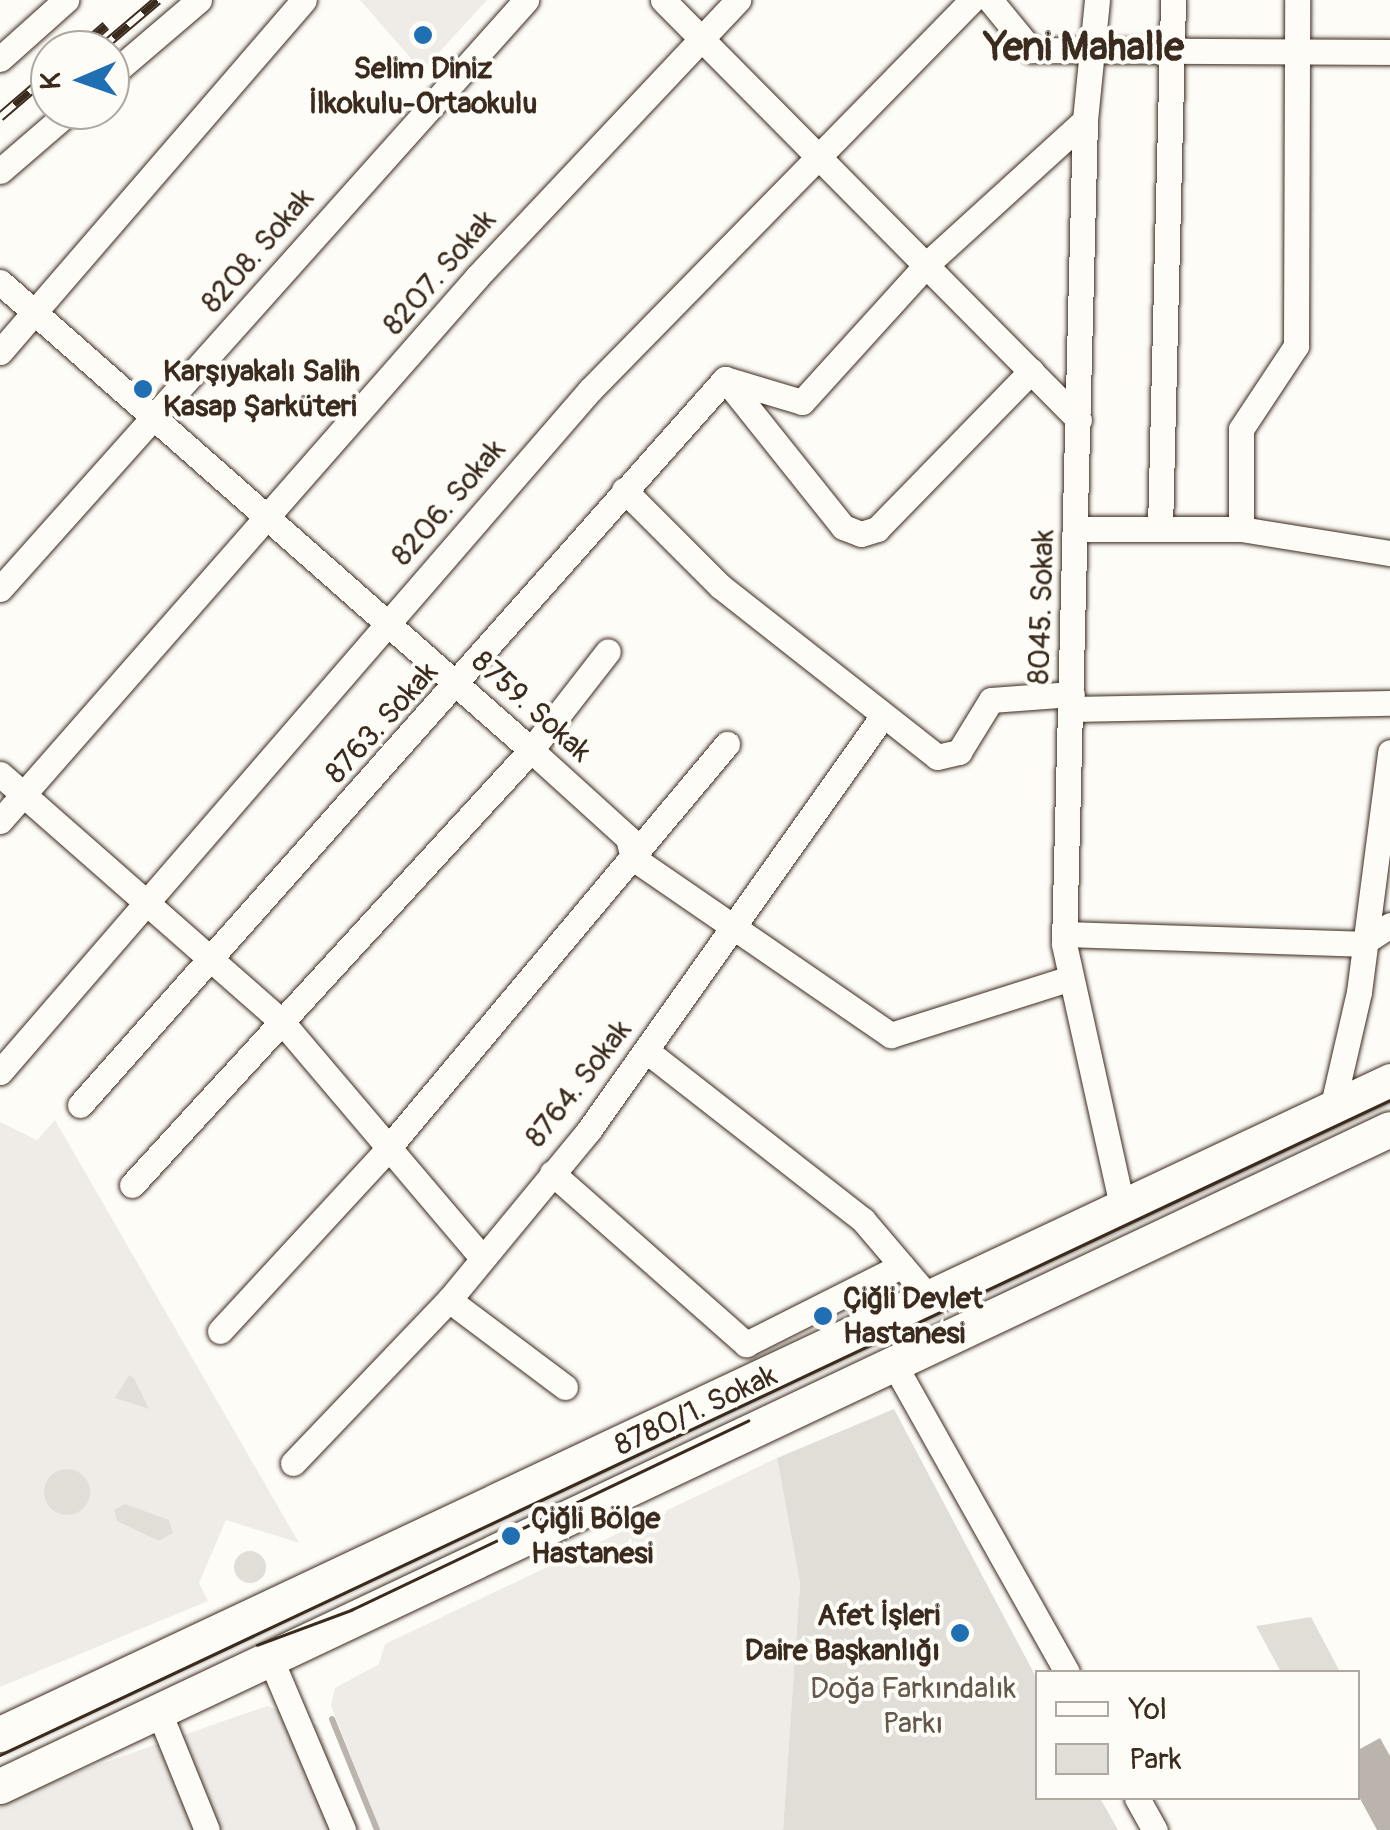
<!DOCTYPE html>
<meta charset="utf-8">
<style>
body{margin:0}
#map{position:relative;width:1390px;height:1830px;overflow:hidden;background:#fdfcf7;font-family:Pangolin,sans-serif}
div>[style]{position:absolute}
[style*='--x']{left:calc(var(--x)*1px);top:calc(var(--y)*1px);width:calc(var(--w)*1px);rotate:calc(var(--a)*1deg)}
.built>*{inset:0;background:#efece7}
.green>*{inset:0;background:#e1ded7}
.round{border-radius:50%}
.water>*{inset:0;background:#bbb4ad}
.stream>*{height:6px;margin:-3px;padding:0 3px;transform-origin:3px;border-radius:3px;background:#bbb4ad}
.roads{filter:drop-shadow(0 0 2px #3b2a1e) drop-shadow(0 0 2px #3b2a1e)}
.street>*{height:25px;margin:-12.5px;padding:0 12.5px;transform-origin:12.5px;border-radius:12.5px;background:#fdfcf7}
.secondary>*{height:35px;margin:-17.5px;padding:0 17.5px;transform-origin:17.5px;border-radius:17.5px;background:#fdfcf7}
.tram>*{height:2.5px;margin:-1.25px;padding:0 1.25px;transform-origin:1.25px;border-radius:1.25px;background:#3b2a1e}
.rail>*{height:10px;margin-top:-5px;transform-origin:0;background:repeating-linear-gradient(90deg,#fdfcf7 0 19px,#3b2a1e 0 38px);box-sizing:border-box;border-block:2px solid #3b2a1e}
.dots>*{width:28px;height:28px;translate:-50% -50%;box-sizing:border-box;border:5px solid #fdfcf7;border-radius:50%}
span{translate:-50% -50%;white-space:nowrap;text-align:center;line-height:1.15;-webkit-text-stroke:8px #fdfcf7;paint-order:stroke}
.poi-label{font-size:30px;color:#3b2a1e;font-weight:700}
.left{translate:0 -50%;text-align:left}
.right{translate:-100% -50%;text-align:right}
.street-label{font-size:30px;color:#3b2a1e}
.park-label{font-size:30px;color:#64574c}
.district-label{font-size:40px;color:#3b2a1e;font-weight:700}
.legend{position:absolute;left:1035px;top:1670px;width:325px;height:130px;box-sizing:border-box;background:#fdfcf7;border:2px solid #afa8a0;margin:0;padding:12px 18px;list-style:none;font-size:30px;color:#3b2a1e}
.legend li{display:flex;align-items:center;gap:20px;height:50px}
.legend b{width:50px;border:2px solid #afa8a0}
.north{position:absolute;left:30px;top:30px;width:100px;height:100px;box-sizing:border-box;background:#fdfcf7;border:2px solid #afa8a0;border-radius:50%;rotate:268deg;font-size:28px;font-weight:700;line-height:40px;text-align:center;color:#3b2a1e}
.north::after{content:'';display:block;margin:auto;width:35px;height:45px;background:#1f6fb2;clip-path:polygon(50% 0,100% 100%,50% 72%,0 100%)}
</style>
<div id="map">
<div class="built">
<i style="clip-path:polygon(360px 0,487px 0,422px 71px)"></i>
<i style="clip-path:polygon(55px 1120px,299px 1543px,226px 1520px,199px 1583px,208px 1601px,0 1687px,0 1122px,37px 1140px)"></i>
<i style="clip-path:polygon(777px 1458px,800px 1583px,783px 1830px,380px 1830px,331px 1706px,335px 1688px,379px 1664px,385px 1644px)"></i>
<i style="clip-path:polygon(267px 1706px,318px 1726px,362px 1830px,0 1830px,0 1799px)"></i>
</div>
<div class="green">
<i style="clip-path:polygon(129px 1375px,134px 1378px,149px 1409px,115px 1398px)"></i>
<i style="clip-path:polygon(894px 1409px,1037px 1679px,1038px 1798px,1100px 1798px,1118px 1830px,783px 1830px,800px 1583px,777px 1458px)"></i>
<i class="round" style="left:44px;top:1469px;width:46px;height:46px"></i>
<i style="clip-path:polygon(125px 1504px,169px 1520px,173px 1533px,159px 1541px,117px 1521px,114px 1510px)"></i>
<i class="round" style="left:234px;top:1551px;width:32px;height:32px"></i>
<i style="clip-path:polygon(1311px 1617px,1340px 1672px,1281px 1672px,1256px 1626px)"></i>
</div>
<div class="water">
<i style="clip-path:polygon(1380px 1738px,1390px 1756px,1390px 1830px,1377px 1830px,1358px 1795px,1358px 1750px)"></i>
</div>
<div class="stream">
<i style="--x:332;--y:1719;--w:120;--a:67.9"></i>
</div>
<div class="roads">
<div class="street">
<i style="--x:663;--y:0;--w:591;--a:45.27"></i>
<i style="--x:990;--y:0;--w:65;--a:50.6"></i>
<i style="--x:1031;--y:50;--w:359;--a:0.3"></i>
<i style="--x:1097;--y:0;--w:121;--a:95.7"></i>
<i style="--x:1085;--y:120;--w:824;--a:91.46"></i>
<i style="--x:1064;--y:944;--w:273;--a:77.5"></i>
<i style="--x:0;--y:59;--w:89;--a:-41.8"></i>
<i style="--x:110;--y:76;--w:117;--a:-40.5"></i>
<i style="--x:0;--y:171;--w:94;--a:-40.7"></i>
<i style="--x:0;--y:282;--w:708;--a:41.39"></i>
<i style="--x:531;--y:750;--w:131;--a:42.2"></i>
<i style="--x:628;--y:838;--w:21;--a:76"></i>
<i style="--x:633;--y:858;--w:313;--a:34.5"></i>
<i style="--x:891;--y:1035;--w:186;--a:-17.6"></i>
<i style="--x:0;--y:352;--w:465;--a:-49.2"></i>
<i style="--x:725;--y:379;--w:80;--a:16.6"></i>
<i style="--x:802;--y:402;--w:188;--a:-47.8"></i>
<i style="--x:928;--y:263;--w:212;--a:-42.3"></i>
<i style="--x:725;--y:379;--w:189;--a:51.4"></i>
<i style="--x:843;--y:527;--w:19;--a:21"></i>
<i style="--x:861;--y:534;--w:17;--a:-17"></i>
<i style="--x:877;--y:529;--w:221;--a:-45.7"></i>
<i style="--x:624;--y:490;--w:136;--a:45"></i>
<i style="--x:720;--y:586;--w:276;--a:38.2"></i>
<i style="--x:937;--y:757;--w:23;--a:-13"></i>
<i style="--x:959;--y:752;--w:61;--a:-58.4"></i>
<i style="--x:991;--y:700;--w:81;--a:-4.2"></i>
<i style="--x:1078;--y:529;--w:163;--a:0"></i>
<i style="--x:1241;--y:529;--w:151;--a:9.2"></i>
<i style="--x:1160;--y:529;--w:529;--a:-88.59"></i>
<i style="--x:1241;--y:529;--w:100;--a:-90"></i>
<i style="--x:1241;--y:429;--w:100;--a:-56.5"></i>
<i style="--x:1296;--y:346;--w:346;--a:-89.8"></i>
<i style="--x:0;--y:589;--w:790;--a:-48.23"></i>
<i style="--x:1071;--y:709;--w:319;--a:-1.1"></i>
<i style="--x:0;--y:774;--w:377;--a:41.3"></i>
<i style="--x:283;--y:1023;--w:308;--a:49.7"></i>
<i style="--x:0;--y:821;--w:724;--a:-48.75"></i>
<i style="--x:477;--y:277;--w:381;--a:-46.7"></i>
<i style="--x:1065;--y:934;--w:296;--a:1.9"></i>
<i style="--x:1361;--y:944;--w:35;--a:-33"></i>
<i style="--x:648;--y:1052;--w:273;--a:38"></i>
<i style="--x:863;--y:1220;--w:106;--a:49.6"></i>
<i style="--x:0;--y:1072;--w:902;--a:-49.14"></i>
<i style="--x:590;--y:390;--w:546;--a:-45.59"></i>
<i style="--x:80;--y:1105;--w:971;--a:-48.38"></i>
<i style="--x:1332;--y:1109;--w:120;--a:-77"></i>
<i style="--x:1359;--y:992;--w:242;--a:-82.6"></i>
<i style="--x:552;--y:1173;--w:259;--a:41.4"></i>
<i style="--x:746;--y:1344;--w:174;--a:-26.7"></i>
<i style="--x:132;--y:1185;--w:590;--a:-47.47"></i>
<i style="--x:531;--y:750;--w:125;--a:-52.1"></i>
<i style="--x:449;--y:1300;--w:145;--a:36.9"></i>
<i style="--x:220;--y:1331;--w:242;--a:-47.3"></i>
<i style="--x:384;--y:1153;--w:534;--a:-50.02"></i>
<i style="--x:894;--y:1364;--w:353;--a:60.7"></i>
<i style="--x:293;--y:1463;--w:226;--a:-46.3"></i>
<i style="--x:449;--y:1300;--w:220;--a:-50.5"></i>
<i style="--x:589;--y:1130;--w:506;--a:-54.65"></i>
<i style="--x:271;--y:1660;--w:185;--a:67"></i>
<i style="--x:159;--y:1712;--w:127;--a:67.9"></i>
<i style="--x:1137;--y:1798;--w:37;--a:61"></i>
</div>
<div class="secondary">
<i style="--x:0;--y:1734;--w:1536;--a:-25.16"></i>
<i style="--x:0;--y:1786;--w:1537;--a:-25.3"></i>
</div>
</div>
<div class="tram">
<i style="--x:257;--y:1645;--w:100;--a:-20.4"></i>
<i style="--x:351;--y:1610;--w:440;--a:-25.5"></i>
<i style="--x:0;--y:1755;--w:1537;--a:-25.23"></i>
</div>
<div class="rail">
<i style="--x:78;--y:50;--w:37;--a:-41"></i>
<i style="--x:99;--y:50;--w:77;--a:-40.3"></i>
<i style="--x:0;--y:117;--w:66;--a:-40.7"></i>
</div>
<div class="dots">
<i style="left:423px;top:35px;background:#1f6fb2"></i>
<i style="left:143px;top:389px;background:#1f6fb2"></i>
<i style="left:823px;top:1316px;background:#1f6fb2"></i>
<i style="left:511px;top:1536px;background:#1f6fb2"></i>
<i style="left:960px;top:1633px;background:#1f6fb2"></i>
</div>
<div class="poi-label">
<span style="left:423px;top:86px">Selim Diniz<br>İlkokulu-Ortaokulu</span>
<span class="left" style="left:163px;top:389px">Karşıyakalı Salih<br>Kasap Şarküteri</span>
<span class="left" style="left:843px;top:1316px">Çiğli Devlet<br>Hastanesi</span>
<span class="left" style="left:531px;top:1536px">Çiğli Bölge<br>Hastanesi</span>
<span class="right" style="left:940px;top:1633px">Afet İşleri<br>Daire Başkanlığı</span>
</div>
<div class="street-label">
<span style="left:258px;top:251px;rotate:-49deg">8208. Sokak</span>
<span style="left:440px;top:273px;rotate:-49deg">8207. Sokak</span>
<span style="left:449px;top:503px;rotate:-49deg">8206. Sokak</span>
<span style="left:1042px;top:607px;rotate:-88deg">8045. Sokak</span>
<span style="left:531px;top:707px;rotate:42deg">8759. Sokak</span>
<span style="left:382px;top:723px;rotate:-48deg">8763. Sokak</span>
<span style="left:579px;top:1084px;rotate:-52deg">8764. Sokak</span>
<span style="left:696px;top:1411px;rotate:-25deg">8780/1. Sokak</span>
</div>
<div class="park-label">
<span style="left:913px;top:1706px">Doğa Farkındalık<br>Parkı</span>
</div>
<div class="district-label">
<span style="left:1084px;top:48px">Yeni Mahalle</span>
</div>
<ul class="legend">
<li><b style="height:12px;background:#fdfcf7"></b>Yol</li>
<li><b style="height:28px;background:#e1ded7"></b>Park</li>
</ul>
<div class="north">K</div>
</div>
